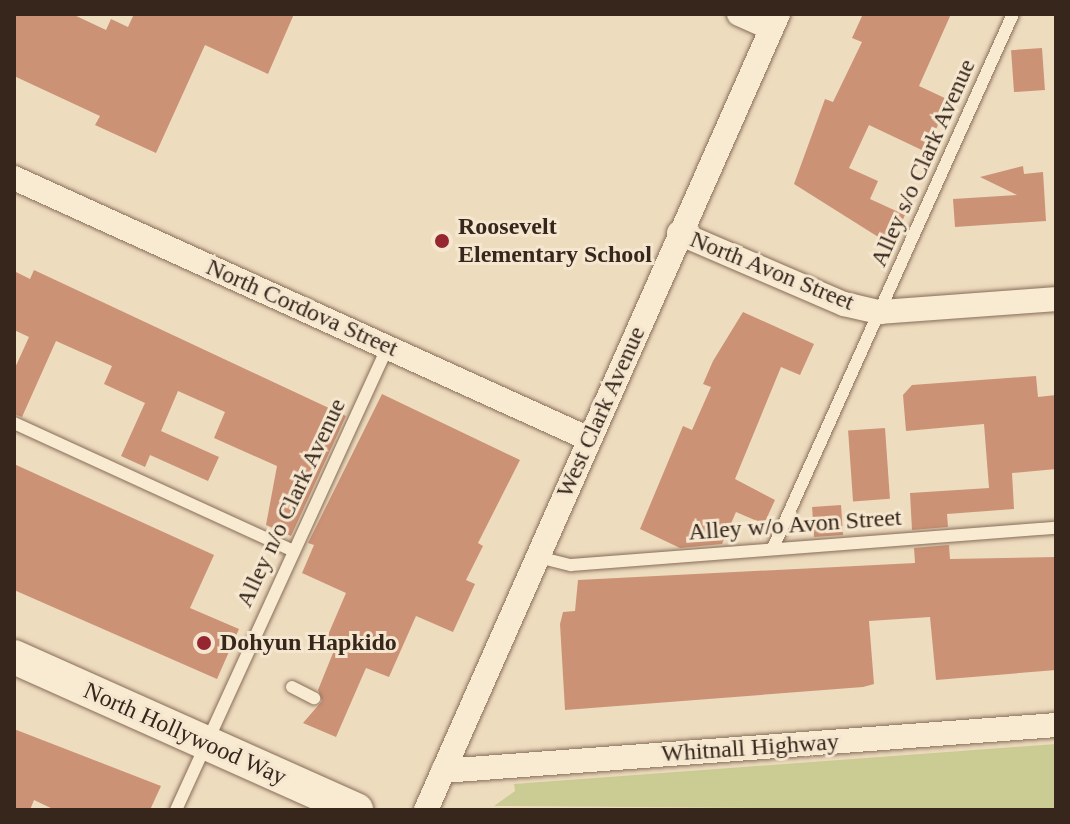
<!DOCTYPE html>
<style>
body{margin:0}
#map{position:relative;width:1070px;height:824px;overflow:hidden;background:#eedcbf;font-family:Georgia,serif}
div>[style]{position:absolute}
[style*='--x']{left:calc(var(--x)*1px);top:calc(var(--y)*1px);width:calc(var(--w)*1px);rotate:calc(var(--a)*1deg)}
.green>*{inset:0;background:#cacc93}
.building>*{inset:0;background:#cc9275;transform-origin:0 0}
.roads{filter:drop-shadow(0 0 2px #876d58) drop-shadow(0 0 2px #876d58)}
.lane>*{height:12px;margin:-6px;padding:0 6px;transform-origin:6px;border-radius:6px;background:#f9ead2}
.street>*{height:24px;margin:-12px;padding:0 12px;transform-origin:12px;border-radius:12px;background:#f9ead2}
.secondary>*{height:34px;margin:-17px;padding:0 17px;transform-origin:17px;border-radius:17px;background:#f9ead2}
.dots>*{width:22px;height:22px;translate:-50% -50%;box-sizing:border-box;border:4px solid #f5e7cf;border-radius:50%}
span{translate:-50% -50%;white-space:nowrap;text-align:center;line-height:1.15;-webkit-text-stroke:6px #f5e7cf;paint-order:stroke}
.street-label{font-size:24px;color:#36261c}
.poi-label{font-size:24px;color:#36261c;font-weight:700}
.left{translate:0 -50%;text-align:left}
.frame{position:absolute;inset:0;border:16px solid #36261c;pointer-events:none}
</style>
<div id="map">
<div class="green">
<i style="clip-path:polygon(1056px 744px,1056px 810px,494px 806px,515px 791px,514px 784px)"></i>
</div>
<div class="building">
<i style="clip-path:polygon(14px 14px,72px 14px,106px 30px,111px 19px,128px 27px,134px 14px,294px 14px,268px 74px,205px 45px,156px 153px,95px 125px,100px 116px,14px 76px)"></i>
<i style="clip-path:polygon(863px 14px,951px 14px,919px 86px,949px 100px,926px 152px,869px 125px,849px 168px,878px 181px,870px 199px,905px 215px,891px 245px,794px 184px,825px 99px,833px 102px,862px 42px,852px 38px)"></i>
<i style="left:1042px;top:48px;width:42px;height:31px;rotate:86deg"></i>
<i style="clip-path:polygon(1023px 166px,1024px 174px,1043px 172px,1046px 221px,955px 227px,953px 199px,1017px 195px,980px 177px)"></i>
<i style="clip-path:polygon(34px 270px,346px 416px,291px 536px,266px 525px,277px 466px,214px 438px,225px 412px,178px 391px,161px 431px,219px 457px,208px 481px,150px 455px,145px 467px,121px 456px,145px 403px,104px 384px,112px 366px,56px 341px,22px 417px,14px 414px,14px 370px,29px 337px,14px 330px,14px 271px,30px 279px)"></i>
<i style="clip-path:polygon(743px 312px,814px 344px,800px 375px,781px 367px,735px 479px,775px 500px,764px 524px,736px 512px,722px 544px,680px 548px,640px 529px,683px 426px,692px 430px,711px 387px,703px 384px,713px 361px)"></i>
<i style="clip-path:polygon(1036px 376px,1038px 397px,1056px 395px,1056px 469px,1012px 473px,1014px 509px,947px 514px,948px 527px,912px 530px,910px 493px,989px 488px,984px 424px,906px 431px,903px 395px,912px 385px)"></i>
<i style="clip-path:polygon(382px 394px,520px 460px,478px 543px,483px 546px,466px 580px,475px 584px,453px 632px,416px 616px,389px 677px,366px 668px,336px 737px,303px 723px,322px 701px,318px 690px,333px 653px,322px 649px,346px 593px,302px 573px,314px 545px,308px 543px)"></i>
<i style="left:885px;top:428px;width:71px;height:37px;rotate:86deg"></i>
<i style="clip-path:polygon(14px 464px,214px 555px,190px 608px,239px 629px,217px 679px,14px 590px)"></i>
<i style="left:841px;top:505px;width:30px;height:29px;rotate:86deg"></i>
<i style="clip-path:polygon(949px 545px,950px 559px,1056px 557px,1056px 670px,936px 680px,930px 617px,869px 621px,874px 684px,863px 687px,565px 710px,560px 624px,563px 612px,575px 611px,578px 580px,915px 563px,914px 548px)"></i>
<i style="clip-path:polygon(14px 729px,161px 786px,150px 810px,55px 810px,34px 800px,30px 810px,14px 810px)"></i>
</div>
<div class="roads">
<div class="lane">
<i style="--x:14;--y:423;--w:306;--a:24.6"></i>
<i style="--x:773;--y:548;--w:585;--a:-65.8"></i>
<i style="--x:538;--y:557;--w:34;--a:14"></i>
<i style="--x:571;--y:565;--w:486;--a:-4.4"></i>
<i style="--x:292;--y:687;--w:25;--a:27"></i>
<i style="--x:176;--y:810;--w:510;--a:-65.44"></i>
</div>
<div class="street">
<i style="--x:739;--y:14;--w:35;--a:24"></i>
<i style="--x:14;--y:178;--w:631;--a:24.41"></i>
<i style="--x:679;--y:233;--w:180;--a:23.3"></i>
<i style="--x:844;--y:304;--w:37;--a:13"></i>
<i style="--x:880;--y:312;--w:176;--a:-4.2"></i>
<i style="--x:443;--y:771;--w:615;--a:-4.29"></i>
<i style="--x:426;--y:810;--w:870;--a:-66.14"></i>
</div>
<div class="secondary">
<i style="--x:14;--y:657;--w:375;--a:24.1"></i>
</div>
</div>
<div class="dots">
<i style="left:442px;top:241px;background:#962731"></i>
<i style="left:204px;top:643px;background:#962731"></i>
</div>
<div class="street-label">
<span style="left:923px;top:163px;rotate:-66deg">Alley s/o Clark Avenue</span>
<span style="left:772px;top:271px;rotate:22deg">North Avon Street</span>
<span style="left:302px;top:308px;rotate:24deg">North Cordova Street</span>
<span style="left:601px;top:412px;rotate:-66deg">West Clark Avenue</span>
<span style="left:291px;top:503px;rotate:-65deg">Alley n/o Clark Avenue</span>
<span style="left:795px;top:525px;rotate:-4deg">Alley w/o Avon Street</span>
<span style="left:185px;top:734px;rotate:24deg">North Hollywood Way</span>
<span style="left:750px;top:748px;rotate:-4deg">Whitnall Highway</span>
</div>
<div class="poi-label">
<span class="left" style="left:458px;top:241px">Roosevelt<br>Elementary School</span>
<span class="left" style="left:220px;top:643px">Dohyun Hapkido</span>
</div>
<div class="frame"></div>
</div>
